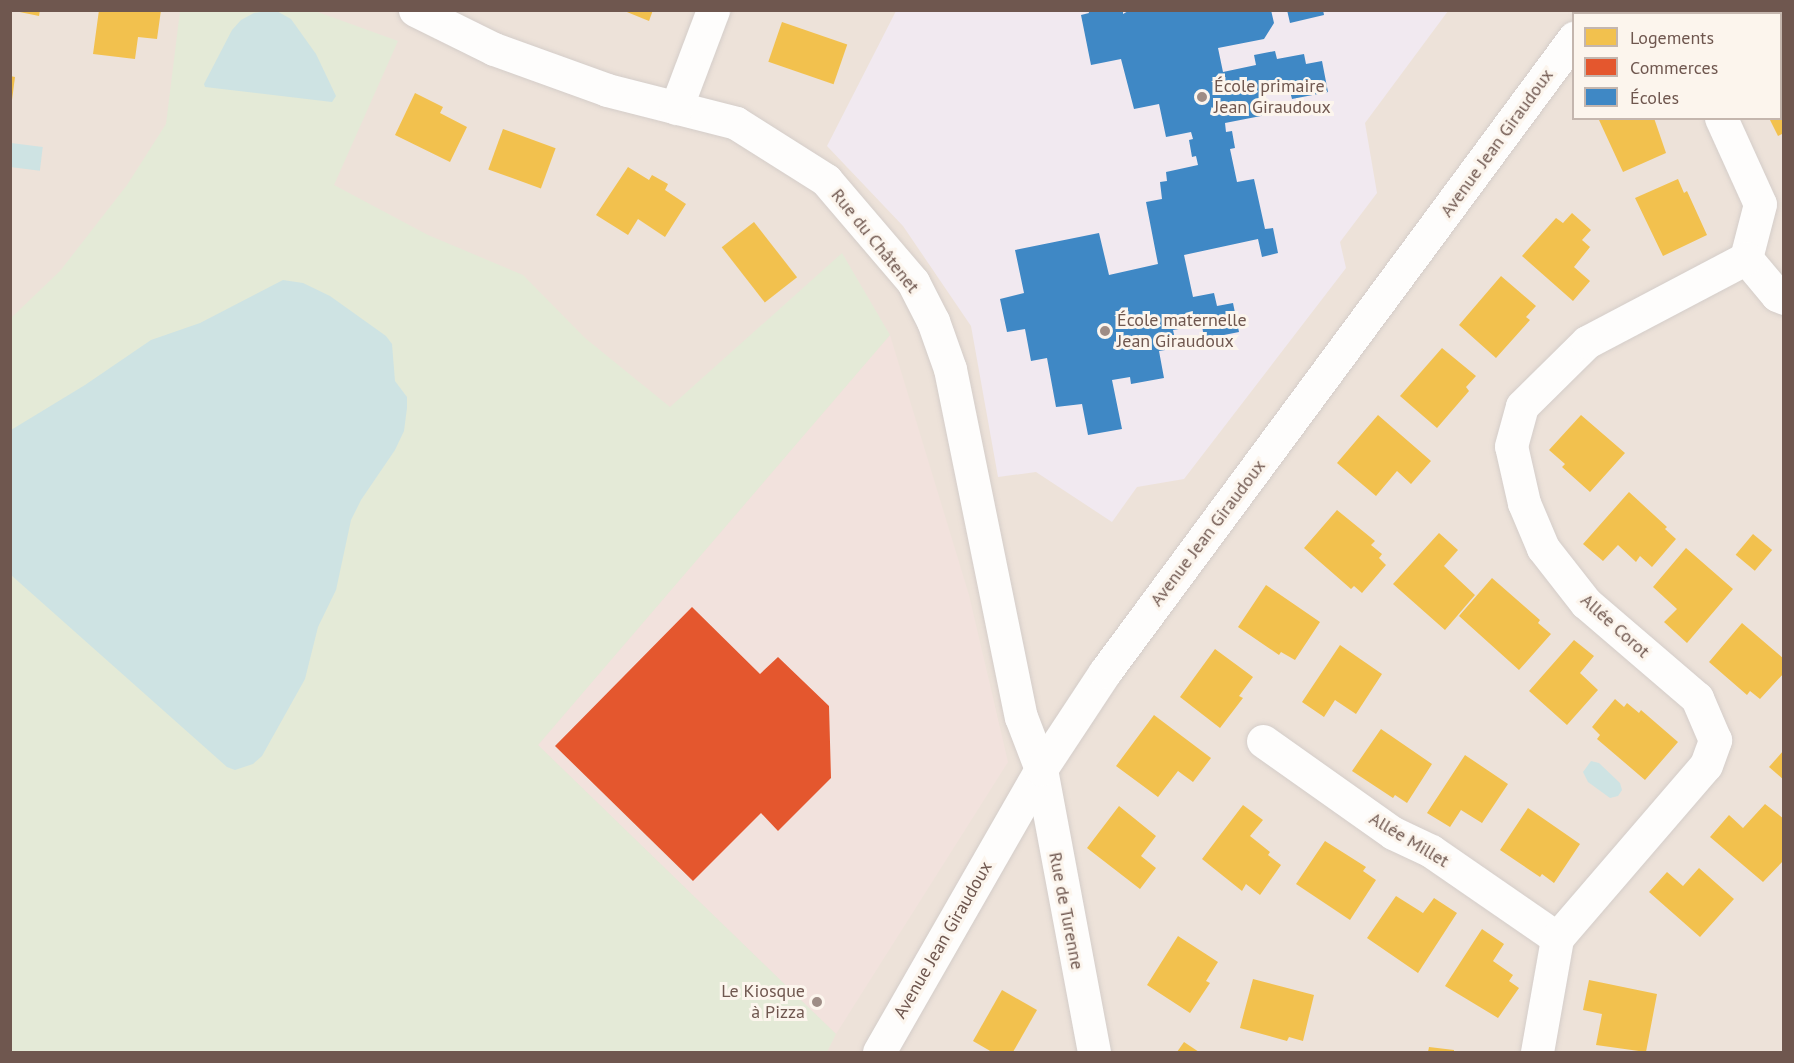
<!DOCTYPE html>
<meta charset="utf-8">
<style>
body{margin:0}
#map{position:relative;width:1794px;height:1063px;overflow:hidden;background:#f5f0eb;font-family:"PT Sans",sans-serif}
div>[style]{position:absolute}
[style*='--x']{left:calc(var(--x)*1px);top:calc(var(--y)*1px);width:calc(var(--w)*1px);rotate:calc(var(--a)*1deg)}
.residential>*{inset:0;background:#ede2d9}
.commercial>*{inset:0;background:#f2e2dd}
.education>*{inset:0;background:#f1e9f0}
.green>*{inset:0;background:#e4ead7}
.water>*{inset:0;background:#cee3e3;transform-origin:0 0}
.homes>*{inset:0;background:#f2c14e;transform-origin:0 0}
.shops>*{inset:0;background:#e4572e}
.schools>*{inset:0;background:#3f88c5}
.roads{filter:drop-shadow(0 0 2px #d4cdc9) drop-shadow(0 0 2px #d4cdc9)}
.minor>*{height:33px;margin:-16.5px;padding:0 16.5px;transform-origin:16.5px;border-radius:16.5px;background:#fefdfc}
.dots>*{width:16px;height:16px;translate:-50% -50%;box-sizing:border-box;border:3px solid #fcf5ed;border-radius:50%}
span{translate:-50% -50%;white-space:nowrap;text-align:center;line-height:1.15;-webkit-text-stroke:6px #fcf5ed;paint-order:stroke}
.poi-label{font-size:18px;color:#6f574f}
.left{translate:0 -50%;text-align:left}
.right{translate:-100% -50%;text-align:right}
.street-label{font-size:18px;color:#6f574f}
.frame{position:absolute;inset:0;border:12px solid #6f574f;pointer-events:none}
.legend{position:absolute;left:1572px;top:12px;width:210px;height:108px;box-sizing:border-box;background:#fcf5ed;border:2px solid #c4b6ae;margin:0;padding:8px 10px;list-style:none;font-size:18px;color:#6f574f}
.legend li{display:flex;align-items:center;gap:12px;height:30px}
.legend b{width:30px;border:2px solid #c4b6ae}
</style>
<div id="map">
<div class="residential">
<i style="clip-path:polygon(evenodd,11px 11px,1783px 11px,1783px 1052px,11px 1052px,11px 11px,1574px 14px,1780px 14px,1780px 118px,1574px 118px,1574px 14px)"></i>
</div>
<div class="commercial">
<i style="clip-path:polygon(890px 335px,969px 595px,1008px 762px,836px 1034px,538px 745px)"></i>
</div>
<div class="education">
<i style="clip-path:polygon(896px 11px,1448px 11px,1365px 123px,1377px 193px,1340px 242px,1346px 268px,1184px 479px,1137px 487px,1112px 522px,1036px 472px,998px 477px,971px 326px,903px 226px,827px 146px)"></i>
</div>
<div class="green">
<i style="clip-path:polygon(180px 11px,315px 11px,398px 41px,334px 185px,428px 235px,523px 275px,585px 338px,670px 407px,842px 253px,890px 335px,538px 745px,836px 1034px,827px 1052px,11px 1052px,11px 318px,60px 271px,127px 185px,166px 124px)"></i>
</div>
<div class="water">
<i style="clip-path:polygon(275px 10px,291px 19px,316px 54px,336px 96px,332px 102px,205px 87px,204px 84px,232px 30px,241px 20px,254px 13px)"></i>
<i style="left:11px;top:143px;width:32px;height:24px;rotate:7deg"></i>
<i style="clip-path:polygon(283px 280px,303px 283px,330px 296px,386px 336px,392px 344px,395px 381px,407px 397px,407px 408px,404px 431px,395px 450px,361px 500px,351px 520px,336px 590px,318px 627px,305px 679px,262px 756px,253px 764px,235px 770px,227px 767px,11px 575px,11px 430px,85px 385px,151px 340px,200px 323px)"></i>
<i style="clip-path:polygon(1591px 761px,1599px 763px,1620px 783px,1622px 790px,1618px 796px,1610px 798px,1588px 782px,1583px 772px)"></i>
</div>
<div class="homes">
<i style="clip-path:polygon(10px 10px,40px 10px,39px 16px)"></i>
<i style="clip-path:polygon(99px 10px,161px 10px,157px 39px,138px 37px,135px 59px,93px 54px)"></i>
<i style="clip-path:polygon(622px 10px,653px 10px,649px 21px)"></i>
<i style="clip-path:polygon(1730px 10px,1784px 10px,1784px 52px,1780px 53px,1780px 14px,1731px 14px)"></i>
<i style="left:782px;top:22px;width:69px;height:42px;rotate:19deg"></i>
<i style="clip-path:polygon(1784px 60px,1784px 100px,1780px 93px,1780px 77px,1783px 75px,1780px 61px)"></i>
<i style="clip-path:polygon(10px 76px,15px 77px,12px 100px,10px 100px)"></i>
<i style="clip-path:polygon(415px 93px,443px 107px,440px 113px,467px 127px,450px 162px,395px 135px)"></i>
<i style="clip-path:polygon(1784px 103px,1784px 133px,1778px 136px,1769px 118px,1780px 118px,1780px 105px)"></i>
<i style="clip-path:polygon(1654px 118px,1666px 153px,1623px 172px,1599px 120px)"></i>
<i style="left:503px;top:129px;width:56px;height:43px;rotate:20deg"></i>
<i style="clip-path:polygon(628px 167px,649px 180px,652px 175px,668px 184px,665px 190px,686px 204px,665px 237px,638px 219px,628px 235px,596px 215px)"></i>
<i style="clip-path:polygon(1678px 179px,1684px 193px,1687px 191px,1707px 235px,1663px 256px,1635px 198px)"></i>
<i style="clip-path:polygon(1572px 213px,1591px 230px,1582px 240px,1590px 247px,1574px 267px,1590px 281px,1573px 301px,1522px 256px,1556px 218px,1563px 223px)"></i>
<i style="left:754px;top:222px;width:70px;height:41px;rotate:52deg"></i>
<i style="clip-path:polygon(1501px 276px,1536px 306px,1526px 317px,1530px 320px,1496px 358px,1459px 325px)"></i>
<i style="clip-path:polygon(1442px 348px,1476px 376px,1466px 387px,1469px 391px,1437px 428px,1400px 396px)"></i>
<i style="clip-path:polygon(1378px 415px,1431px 461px,1411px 484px,1397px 471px,1376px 496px,1337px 463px)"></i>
<i style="clip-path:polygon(1581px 415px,1625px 453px,1590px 492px,1562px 467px,1565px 464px,1549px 450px)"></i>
<i style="clip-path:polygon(1629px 492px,1667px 527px,1665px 529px,1676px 539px,1652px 567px,1640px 556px,1636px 562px,1618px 545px,1603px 561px,1583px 544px)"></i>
<i style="clip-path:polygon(1337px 510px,1375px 541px,1371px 545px,1382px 554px,1379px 558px,1386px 565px,1362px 593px,1354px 586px,1351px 589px,1304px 548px)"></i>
<i style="clip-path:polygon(1439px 533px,1458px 550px,1444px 566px,1475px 595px,1445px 630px,1393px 584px)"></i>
<i style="left:1753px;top:534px;width:25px;height:27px;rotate:40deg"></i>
<i style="clip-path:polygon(1686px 548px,1733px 589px,1687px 643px,1664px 622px,1677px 609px,1653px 587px)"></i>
<i style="clip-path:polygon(1492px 578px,1540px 620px,1538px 623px,1551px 634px,1519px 670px,1459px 616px)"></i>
<i style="clip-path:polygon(1266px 585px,1320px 622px,1295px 660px,1281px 652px,1279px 655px,1238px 627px)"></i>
<i style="clip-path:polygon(1742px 623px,1784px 659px,1784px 673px,1760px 699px,1750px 691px,1747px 695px,1709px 662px)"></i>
<i style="clip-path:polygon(1574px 640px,1594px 656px,1580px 673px,1598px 690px,1567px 725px,1529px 691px)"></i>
<i style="clip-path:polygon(1340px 645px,1382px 674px,1356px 714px,1335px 700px,1324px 717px,1302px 702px)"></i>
<i style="clip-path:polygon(1215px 649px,1253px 677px,1239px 696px,1243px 698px,1220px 728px,1180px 697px)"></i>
<i style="clip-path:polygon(1615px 699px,1624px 707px,1627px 703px,1639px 713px,1641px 710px,1678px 742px,1645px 780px,1597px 739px,1600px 735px,1592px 727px)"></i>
<i style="clip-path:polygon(1154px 715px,1211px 758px,1193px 782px,1178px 771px,1158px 797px,1116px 766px)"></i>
<i style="clip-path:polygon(1381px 729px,1432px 764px,1407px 803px,1395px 795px,1393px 798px,1352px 771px)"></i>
<i style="clip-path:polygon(1784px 750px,1784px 780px,1769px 767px)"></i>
<i style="clip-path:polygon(1465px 755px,1508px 784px,1482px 823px,1461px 810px,1450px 827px,1427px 813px)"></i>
<i style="clip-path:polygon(1765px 804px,1784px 819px,1784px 860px,1763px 882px,1710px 837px,1729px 815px,1743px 828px)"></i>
<i style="clip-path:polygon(1243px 805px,1263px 820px,1250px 836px,1270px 852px,1268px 855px,1281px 865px,1260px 895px,1246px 884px,1242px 891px,1202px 859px)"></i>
<i style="clip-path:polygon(1119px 806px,1156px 836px,1141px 856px,1156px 868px,1140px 889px,1087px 848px)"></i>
<i style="clip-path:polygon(1528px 808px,1580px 844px,1554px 883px,1542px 874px,1540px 877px,1500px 850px)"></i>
<i style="clip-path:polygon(1325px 841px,1366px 867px,1363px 871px,1376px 880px,1350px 920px,1296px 884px)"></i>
<i style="clip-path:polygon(1699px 868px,1734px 899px,1700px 937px,1649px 892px,1667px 872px,1683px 886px)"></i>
<i style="clip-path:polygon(1396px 896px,1423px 913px,1434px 898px,1457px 913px,1418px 973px,1367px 938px)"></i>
<i style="clip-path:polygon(1482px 929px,1504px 944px,1493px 961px,1513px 975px,1509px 981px,1519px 988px,1498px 1018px,1445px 986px)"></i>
<i style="clip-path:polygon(1178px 936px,1218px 962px,1206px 981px,1210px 983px,1190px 1013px,1147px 985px)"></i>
<i style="clip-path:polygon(1253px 979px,1314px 995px,1303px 1041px,1289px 1037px,1287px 1041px,1240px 1028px)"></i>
<i style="clip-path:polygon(1589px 980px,1657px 994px,1646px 1052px,1596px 1045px,1602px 1014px,1583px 1010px)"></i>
<i style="clip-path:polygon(1002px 990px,1037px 1010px,1013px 1052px,992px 1052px,973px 1041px)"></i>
<i style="clip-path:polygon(1184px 1042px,1199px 1052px,1177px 1052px)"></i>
<i style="clip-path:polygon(1429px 1047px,1454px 1050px,1454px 1052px,1428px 1052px)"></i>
</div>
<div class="shops">
<i style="clip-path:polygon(692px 607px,760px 674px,778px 657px,829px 706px,831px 778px,778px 831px,761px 813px,693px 881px,555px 746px)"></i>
</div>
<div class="schools">
<i style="clip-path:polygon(1088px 10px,1123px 10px,1123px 14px,1130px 10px,1271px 10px,1274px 23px,1264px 39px,1218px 48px,1223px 72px,1256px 65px,1254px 55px,1275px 51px,1277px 59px,1304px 54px,1306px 64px,1322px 61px,1328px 92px,1292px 99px,1289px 88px,1262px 93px,1266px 115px,1225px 123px,1226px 132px,1232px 131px,1235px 148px,1230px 149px,1237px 182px,1254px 179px,1265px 229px,1273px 228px,1278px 253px,1262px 257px,1258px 239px,1184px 255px,1193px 297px,1214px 293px,1217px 306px,1233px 303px,1239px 332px,1204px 339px,1202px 325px,1173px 330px,1177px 348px,1159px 351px,1164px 378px,1131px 384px,1130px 377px,1112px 380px,1122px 429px,1088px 435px,1082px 404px,1056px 407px,1047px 358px,1031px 361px,1025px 329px,1007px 332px,1000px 299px,1024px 293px,1015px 250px,1099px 233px,1109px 275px,1158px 264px,1146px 202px,1162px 199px,1160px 182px,1167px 181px,1166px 172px,1198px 165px,1196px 156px,1192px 157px,1189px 140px,1193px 139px,1191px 132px,1166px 137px,1159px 104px,1134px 109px,1121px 59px,1091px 65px,1081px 15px,1089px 13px)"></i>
<i style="clip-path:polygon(1287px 10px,1323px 10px,1324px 15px,1290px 23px)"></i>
</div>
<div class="roads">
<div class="minor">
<i style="--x:415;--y:10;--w:88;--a:26.3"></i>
<i style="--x:494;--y:49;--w:120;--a:19.9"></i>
<i style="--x:607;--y:90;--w:133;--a:14.3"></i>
<i style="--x:736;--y:123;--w:107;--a:32.3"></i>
<i style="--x:826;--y:180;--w:134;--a:49.5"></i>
<i style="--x:913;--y:282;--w:44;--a:62.9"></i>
<i style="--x:933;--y:321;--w:51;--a:70.5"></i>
<i style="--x:950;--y:369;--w:355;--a:78.5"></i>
<i style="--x:1021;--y:717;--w:56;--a:69"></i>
<i style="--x:1041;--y:769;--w:288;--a:79.4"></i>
<i style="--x:1662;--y:10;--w:6;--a:45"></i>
<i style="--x:1591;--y:14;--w:4;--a:-63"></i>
<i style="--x:676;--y:108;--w:105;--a:-69.3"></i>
<i style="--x:1721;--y:118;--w:94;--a:65.6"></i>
<i style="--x:1760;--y:204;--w:56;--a:104.5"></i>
<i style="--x:1746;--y:258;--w:48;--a:50"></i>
<i style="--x:1777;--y:295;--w:8;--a:23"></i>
<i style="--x:1263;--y:741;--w:159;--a:35.3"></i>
<i style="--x:1393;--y:833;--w:42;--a:25.3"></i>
<i style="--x:1431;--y:851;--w:153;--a:34.6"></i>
<i style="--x:879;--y:1052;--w:326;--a:-60.2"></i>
<i style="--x:1041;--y:769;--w:116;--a:-56.6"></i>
<i style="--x:1105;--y:672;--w:789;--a:-53.51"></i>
<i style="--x:1537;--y:1052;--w:116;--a:-80"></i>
<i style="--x:1557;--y:938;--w:228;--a:-49.3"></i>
<i style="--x:1706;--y:765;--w:27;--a:-70"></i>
<i style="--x:1715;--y:740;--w:46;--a:-113.2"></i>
<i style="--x:1697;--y:698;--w:146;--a:-139.4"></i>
<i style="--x:1586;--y:603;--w:70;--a:-128"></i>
<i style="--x:1543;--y:548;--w:49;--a:-112.9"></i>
<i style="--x:1524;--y:503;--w:58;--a:-102.8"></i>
<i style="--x:1511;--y:446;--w:41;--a:-74.6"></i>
<i style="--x:1522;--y:406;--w:91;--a:-44.6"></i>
<i style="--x:1587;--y:342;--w:180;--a:-27.8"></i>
</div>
</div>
<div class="dots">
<i style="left:1202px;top:97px;background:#9e8d86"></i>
<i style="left:1105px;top:331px;background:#9e8d86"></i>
<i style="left:817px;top:1002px;background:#9e8d86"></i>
</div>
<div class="poi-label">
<span class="left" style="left:1214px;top:97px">École primaire<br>Jean Giraudoux</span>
<span class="left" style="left:1117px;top:331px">École maternelle<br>Jean Giraudoux</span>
<span class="right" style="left:805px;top:1002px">Le Kiosque<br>à Pizza</span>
</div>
<div class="street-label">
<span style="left:1497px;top:143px;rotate:-54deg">Avenue Jean Giraudoux</span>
<span style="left:875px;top:241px;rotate:51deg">Rue du Châtenet</span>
<span style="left:1208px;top:533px;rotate:-53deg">Avenue Jean Giraudoux</span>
<span style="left:1615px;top:626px;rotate:42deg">Allée Corot</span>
<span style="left:1409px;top:840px;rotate:31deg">Allée Millet</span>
<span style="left:1066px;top:911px;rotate:79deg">Rue de Turenne</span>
<span style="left:943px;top:940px;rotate:-60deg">Avenue Jean Giraudoux</span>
</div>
<div class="frame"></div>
<ul class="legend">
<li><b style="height:16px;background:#f2c14e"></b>Logements</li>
<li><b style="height:16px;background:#e4572e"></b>Commerces</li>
<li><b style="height:16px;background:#3f88c5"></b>Écoles</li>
</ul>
</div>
